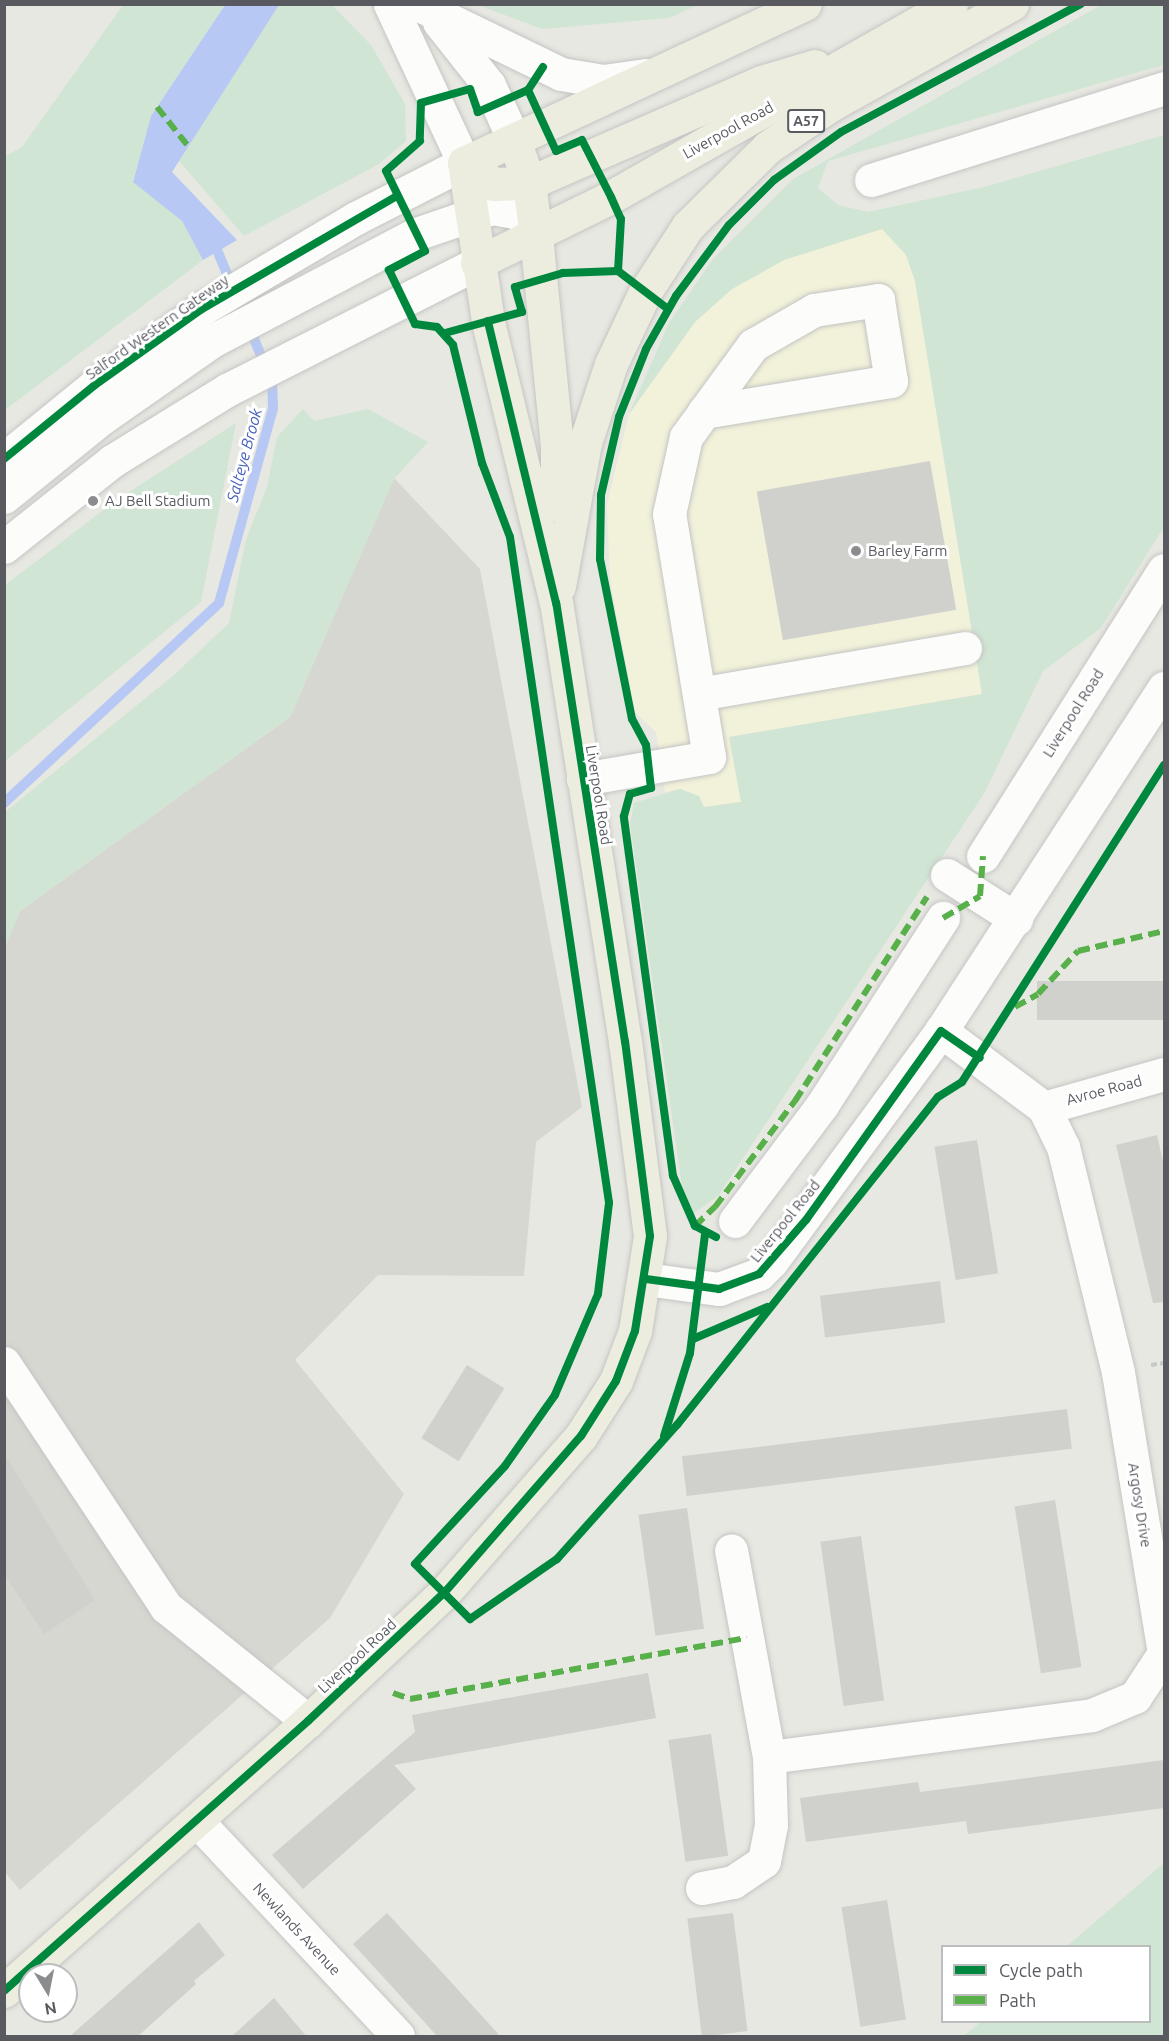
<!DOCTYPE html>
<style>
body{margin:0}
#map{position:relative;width:1169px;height:2041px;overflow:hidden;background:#e8e8e2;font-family:Ubuntu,sans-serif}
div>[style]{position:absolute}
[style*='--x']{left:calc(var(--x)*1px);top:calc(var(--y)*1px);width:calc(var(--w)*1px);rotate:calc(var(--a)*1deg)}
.commercial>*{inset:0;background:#f2f2da}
.industrial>*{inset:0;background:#d7d7d2}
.green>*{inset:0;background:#d0e5d3}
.water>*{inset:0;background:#b6c8f3}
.stream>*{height:10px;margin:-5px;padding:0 5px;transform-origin:5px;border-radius:5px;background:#b6c8f3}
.building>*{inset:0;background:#d0d0cc;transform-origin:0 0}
.path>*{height:4px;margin-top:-2px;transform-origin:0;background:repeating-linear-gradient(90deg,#c6cac9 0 6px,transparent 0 9px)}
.roads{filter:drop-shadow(0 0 2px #c4c4c4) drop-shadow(0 0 2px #c4c4c4)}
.minor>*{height:33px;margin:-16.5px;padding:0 16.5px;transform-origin:16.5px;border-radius:16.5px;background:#fcfcfb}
.highway>*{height:33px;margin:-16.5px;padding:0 16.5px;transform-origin:16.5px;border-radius:16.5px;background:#eceddf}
.quiet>*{height:6px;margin-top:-3px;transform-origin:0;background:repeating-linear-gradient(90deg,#58b04a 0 12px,transparent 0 18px)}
.cycleway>*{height:8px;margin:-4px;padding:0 4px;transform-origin:4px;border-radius:4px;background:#00873e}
.dots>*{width:16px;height:16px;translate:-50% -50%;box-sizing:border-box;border:3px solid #fff;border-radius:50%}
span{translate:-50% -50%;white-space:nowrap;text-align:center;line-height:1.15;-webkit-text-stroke:6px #fff;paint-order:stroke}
.shield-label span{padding:2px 4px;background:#fff;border:2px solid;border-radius:4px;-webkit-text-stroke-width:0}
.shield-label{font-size:14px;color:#585a60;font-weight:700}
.street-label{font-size:15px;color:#585a60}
.poi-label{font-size:15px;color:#585a60}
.left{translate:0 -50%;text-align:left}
.water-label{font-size:16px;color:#455fbb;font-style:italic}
.frame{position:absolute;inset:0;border:6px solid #585a60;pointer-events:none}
.legend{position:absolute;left:941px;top:1945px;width:210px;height:78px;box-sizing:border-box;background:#fff;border:2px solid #bcbdbf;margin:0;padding:8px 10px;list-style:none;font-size:18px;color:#585a60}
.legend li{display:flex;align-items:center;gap:12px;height:30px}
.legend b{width:30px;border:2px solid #bcbdbf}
.north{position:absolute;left:18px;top:1963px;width:60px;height:60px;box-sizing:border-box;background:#fff;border:2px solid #bcbdbf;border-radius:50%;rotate:170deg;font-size:16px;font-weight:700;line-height:24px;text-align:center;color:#585a60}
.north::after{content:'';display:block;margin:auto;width:21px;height:27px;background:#8a8c8e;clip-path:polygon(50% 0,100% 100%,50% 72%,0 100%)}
</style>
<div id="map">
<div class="commercial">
<i style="clip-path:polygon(882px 228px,906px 255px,915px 281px,982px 694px,730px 737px,741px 802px,704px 807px,699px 796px,680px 789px,665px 792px,656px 732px,635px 712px,610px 580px,607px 505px,629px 414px,695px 322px,732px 289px,784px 260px)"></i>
</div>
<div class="industrial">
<i style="clip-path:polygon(394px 478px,480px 569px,582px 1107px,536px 1142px,524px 1276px,378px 1275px,295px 1360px,404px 1494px,330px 1618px,20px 1890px,4px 1871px,4px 948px,20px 911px,290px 717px)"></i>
</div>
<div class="green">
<i style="clip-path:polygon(123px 5px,225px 5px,151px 116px,133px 181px,182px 221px,203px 260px,5px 410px,5px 156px,22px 147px)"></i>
<i style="clip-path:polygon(279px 5px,332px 5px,371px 45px,405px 104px,406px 141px,379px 164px,244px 236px,179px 161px)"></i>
<i style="clip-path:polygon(478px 5px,698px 5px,669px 18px,542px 29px)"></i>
<i style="clip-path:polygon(1101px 5px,1164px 5px,1164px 65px,828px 161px,818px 188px,838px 205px,868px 212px,984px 187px,1164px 135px,1164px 527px,1101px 628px,1043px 671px,985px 792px,718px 1196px,694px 1213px,682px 1186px,630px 824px,634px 803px,680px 789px,699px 796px,704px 807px,741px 802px,729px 737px,982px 694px,915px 281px,906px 255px,882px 229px,784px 260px,732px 289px,695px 322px,629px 414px,669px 323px,713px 259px,793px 179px)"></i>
<i style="clip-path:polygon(303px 409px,314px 421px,368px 409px,428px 442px,394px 479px,290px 717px,20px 911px,5px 948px,5px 812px,174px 675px,229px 623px,246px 539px,267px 487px,277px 437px)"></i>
<i style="clip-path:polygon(236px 423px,201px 602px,5px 761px,5px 585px,118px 499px)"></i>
<i style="clip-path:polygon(1164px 1863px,1164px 2036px,963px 2036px,981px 2022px,1150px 2022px,1150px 1946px,1067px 1946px)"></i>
</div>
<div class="water">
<i style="clip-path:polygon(225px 5px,279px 5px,172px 172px,237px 240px,203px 260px,182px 221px,133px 182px,151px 116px)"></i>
</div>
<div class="stream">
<i style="--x:4;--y:803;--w:294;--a:-42.9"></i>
<i style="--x:219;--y:603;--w:202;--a:-74.5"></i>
<i style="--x:273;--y:408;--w:26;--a:-92"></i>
<i style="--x:272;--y:382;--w:156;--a:-112.6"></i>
</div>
<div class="building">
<i style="left:930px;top:461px;width:151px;height:176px;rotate:80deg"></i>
<i style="left:1164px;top:981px;width:39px;height:127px;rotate:90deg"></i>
<i style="clip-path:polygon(1157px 1135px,1164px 1166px,1164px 1302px,1153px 1303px,1116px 1145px)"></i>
<i style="left:977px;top:1140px;width:135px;height:43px;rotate:81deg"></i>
<i style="left:940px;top:1281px;width:42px;height:121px;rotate:83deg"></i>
<i style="left:467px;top:1365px;width:44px;height:86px;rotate:32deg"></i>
<i style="left:1067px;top:1409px;width:40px;height:388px;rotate:83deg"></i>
<i style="clip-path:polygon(4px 1453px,95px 1600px,44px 1634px,4px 1574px)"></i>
<i style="left:1055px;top:1500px;width:169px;height:41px;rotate:81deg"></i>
<i style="left:687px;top:1508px;width:122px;height:49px;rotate:82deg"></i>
<i style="left:861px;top:1536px;width:166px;height:41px;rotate:82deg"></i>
<i style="clip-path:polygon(648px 1673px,656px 1718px,394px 1765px,416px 1789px,303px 1889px,272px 1855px,415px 1732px,412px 1715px)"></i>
<i style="left:711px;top:1734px;width:123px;height:43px;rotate:82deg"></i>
<i style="clip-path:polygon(1164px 1760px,1164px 1808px,968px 1834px,966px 1821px,806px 1842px,800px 1798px,918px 1782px,920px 1792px)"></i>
<i style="left:887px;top:1900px;width:121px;height:46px;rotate:81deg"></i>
<i style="clip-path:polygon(387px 1913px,440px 1970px,501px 2037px,438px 2037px,353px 1944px)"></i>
<i style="left:733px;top:1913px;width:119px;height:46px;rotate:83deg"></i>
<i style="clip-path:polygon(199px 1922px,225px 1955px,194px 1981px,196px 1984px,137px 2037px,69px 2037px)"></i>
<i style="clip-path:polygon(274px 1998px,307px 2037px,231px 2037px)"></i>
</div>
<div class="path">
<i style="--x:1151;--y:1365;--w:13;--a:-9"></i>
</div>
<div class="roads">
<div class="minor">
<i style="--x:417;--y:4;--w:160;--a:25.9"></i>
<i style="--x:561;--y:74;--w:43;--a:9.5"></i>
<i style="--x:603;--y:81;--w:43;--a:-7.9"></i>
<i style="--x:439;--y:22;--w:80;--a:51.6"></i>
<i style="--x:489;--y:85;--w:60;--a:65.6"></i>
<i style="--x:871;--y:180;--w:307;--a:-17.4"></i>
<i style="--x:4;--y:459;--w:117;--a:-39.1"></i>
<i style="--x:95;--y:385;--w:131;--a:-35.4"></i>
<i style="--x:202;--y:309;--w:179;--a:-30.6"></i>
<i style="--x:356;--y:218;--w:121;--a:-27"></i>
<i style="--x:464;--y:163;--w:175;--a:-115"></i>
<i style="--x:4;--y:497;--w:126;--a:-38.9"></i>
<i style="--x:102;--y:418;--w:134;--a:-35"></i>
<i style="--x:212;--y:341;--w:230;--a:-27.7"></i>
<i style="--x:416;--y:234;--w:80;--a:-18.9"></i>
<i style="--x:492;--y:208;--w:27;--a:10"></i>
<i style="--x:519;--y:213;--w:29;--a:54"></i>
<i style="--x:4;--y:547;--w:138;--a:-38.5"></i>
<i style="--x:112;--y:461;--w:135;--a:-31.7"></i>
<i style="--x:227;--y:390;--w:280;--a:-26.9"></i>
<i style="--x:699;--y:694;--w:270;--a:-9.8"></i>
<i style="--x:583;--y:779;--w:128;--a:-9.9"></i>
<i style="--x:709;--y:757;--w:246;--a:-99.3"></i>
<i style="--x:669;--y:514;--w:79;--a:-77.6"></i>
<i style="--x:686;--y:437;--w:31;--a:-54"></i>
<i style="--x:704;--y:412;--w:83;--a:-53.8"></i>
<i style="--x:753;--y:345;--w:70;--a:-29.8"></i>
<i style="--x:814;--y:310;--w:65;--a:-8.9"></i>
<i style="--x:878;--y:300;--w:82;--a:80.9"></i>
<i style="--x:891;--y:381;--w:190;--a:170.6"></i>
<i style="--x:983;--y:856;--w:338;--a:-57.7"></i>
<i style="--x:947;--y:875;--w:82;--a:32.5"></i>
<i style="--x:1044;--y:1108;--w:125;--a:-15.8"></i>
<i style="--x:735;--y:1221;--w:145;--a:-53.1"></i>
<i style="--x:822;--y:1105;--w:223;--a:-57.1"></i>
<i style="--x:646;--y:1279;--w:74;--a:7.8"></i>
<i style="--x:719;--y:1289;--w:43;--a:-20.6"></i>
<i style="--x:759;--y:1274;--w:18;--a:-45"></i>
<i style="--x:772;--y:1261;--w:285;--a:-53.7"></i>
<i style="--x:941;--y:1031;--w:409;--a:-57"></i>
<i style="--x:4;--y:1363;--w:293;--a:56.4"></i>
<i style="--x:166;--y:1607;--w:182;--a:38.8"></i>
<i style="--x:769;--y:1757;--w:326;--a:-7.4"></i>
<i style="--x:1092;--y:1715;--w:47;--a:-22.7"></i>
<i style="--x:1135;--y:1697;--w:53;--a:-56.6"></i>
<i style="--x:1164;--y:1653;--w:285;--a:-99.3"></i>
<i style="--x:1118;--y:1372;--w:232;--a:-103.7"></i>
<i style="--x:1063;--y:1147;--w:43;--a:-116"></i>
<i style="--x:1044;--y:1108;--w:129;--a:-143.2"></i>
<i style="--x:197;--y:1821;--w:294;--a:46.9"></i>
<i style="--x:702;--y:1888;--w:32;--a:-11"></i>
<i style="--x:733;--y:1882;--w:37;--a:-34"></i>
<i style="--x:764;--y:1861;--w:37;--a:-79"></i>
<i style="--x:771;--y:1825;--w:68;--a:-91.7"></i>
<i style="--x:769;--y:1757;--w:210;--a:-100.4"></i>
</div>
<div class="highway">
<i style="--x:514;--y:140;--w:46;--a:70.8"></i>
<i style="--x:529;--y:183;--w:53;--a:82.5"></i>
<i style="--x:536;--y:236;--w:211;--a:84.3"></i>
<i style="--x:557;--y:446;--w:59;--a:90"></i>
<i style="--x:464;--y:163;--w:37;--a:35"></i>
<i style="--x:494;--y:184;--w:35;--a:-2"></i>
<i style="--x:529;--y:183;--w:253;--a:-23.5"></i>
<i style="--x:761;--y:82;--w:56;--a:-16.5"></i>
<i style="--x:464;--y:163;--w:376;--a:-25"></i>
<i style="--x:477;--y:263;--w:149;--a:-26.2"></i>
<i style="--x:611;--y:197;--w:391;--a:-29.6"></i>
<i style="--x:559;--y:586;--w:145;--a:-79.7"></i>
<i style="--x:585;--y:443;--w:83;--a:-71.8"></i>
<i style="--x:611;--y:364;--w:80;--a:-64.7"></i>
<i style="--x:645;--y:292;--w:79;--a:-56.9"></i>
<i style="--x:688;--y:226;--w:112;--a:-44.6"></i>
<i style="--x:768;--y:147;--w:77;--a:-33.9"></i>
<i style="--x:832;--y:104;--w:206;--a:-29.1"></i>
<i style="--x:4;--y:1991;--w:407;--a:-41.6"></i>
<i style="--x:308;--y:1721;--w:187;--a:-43.3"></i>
<i style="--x:444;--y:1593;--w:208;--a:-48.9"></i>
<i style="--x:581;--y:1436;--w:65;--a:-57.5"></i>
<i style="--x:616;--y:1381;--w:53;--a:-69.2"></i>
<i style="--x:635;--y:1331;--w:96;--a:-81"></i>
<i style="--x:650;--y:1236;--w:196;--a:-97.3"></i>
<i style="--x:625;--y:1042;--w:444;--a:-98.9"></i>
<i style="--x:556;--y:603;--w:290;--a:-103.6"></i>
<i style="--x:488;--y:321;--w:160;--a:-98.6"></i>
</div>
</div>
<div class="quiet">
<i style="--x:157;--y:107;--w:50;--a:51.5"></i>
<i style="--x:943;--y:918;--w:43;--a:-30.7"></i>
<i style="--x:980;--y:896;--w:40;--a:-85.7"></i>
<i style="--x:1015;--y:1007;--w:26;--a:-29"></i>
<i style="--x:1038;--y:994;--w:59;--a:-47.1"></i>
<i style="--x:1078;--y:951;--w:88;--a:-13.1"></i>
<i style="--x:695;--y:1226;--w:28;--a:-44"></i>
<i style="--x:715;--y:1207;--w:133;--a:-53"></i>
<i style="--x:795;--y:1101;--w:243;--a:-57.1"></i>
<i style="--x:393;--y:1693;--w:18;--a:19"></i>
<i style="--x:410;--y:1699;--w:342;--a:-10.3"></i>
</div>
<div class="cycleway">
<i style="--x:543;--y:67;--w:27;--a:123"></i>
<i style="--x:528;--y:90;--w:55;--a:156.3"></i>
<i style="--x:478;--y:112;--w:24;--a:-109"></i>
<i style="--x:470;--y:89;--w:51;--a:164.1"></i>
<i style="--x:421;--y:103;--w:38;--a:92"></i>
<i style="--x:420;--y:141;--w:45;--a:138.6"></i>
<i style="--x:386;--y:171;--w:89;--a:64"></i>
<i style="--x:425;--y:251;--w:41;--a:152.2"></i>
<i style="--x:389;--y:270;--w:60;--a:64.3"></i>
<i style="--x:415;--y:324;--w:22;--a:8"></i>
<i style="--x:437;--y:327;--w:24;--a:48"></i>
<i style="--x:453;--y:345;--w:122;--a:76.2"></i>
<i style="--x:482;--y:463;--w:79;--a:69.3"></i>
<i style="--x:510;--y:537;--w:673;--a:81.54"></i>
<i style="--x:609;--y:1203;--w:92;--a:96.9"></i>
<i style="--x:598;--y:1294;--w:110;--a:113.1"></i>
<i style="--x:555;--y:1395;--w:87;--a:125.2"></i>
<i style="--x:505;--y:1466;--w:133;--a:132.6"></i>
<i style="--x:415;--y:1564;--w:78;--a:45"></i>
<i style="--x:470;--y:1619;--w:106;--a:-34.6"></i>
<i style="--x:557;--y:1559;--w:180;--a:-48.2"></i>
<i style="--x:677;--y:1425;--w:419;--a:-51.5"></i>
<i style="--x:938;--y:1097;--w:28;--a:-32"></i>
<i style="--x:962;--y:1082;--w:376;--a:-57.5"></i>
<i style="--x:528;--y:90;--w:67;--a:65.3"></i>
<i style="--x:556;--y:151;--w:28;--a:-23"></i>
<i style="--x:582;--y:140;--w:64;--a:63"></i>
<i style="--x:611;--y:197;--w:24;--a:66"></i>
<i style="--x:621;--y:219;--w:52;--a:93.3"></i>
<i style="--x:445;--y:333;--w:80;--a:-15.3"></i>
<i style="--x:522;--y:312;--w:26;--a:-106"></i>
<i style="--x:515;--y:287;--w:50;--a:-16.3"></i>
<i style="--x:563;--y:273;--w:55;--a:-2.1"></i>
<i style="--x:618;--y:271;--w:63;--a:37.2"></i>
<i style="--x:4;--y:459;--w:117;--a:-39.1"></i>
<i style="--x:95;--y:385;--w:131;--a:-35.4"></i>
<i style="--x:202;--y:309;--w:225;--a:-30.1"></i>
<i style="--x:716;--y:1237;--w:24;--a:-152"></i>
<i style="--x:695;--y:1226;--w:55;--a:-113.7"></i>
<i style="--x:673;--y:1176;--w:363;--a:-97.8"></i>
<i style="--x:624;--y:816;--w:23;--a:-75"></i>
<i style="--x:630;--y:794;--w:22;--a:-16"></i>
<i style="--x:651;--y:788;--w:43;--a:-96.6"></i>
<i style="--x:646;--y:745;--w:30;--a:-118"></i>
<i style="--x:632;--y:719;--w:163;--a:-101.3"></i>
<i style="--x:600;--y:559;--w:64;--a:-89.1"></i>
<i style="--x:601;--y:495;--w:80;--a:-77"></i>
<i style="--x:619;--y:417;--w:73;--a:-68.3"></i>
<i style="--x:646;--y:349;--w:61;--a:-60.5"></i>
<i style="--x:676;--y:296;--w:89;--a:-53.3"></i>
<i style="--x:729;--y:225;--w:64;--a:-45"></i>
<i style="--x:774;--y:180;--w:82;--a:-35.6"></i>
<i style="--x:841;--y:132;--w:272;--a:-28.1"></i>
<i style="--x:646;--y:1279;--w:74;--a:7.8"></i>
<i style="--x:719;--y:1289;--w:43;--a:-20.6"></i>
<i style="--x:759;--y:1274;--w:72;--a:-49"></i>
<i style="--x:806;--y:1220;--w:232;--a:-54.5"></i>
<i style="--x:941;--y:1031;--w:47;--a:34.7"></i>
<i style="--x:693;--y:1339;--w:81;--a:-23.4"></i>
<i style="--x:664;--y:1436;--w:87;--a:-72.6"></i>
<i style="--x:690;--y:1353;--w:120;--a:-82.8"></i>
<i style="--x:4;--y:1991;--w:407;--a:-41.6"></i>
<i style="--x:308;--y:1721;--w:187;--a:-43.3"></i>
<i style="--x:444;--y:1593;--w:208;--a:-48.9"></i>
<i style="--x:581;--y:1436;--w:65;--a:-57.5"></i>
<i style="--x:616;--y:1381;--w:53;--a:-69.2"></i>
<i style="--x:635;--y:1331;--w:96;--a:-81"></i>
<i style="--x:650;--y:1236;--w:196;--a:-97.3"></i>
<i style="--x:625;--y:1042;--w:444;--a:-98.9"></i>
<i style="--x:556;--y:603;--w:290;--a:-103.6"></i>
</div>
<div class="dots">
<i style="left:93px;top:501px;background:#8a8c8e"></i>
<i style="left:856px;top:551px;background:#8a8c8e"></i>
</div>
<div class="shield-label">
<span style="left:806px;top:121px">A57</span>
</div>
<div class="street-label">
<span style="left:728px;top:130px;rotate:-29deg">Liverpool Road</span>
<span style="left:157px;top:327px;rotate:-35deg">Salford Western Gateway</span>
<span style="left:1073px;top:713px;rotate:-58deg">Liverpool Road</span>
<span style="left:599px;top:795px;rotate:81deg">Liverpool Road</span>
<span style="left:1104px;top:1090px;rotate:-15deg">Avroe Road</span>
<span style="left:785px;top:1221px;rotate:-51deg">Liverpool Road</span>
<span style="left:1140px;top:1505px;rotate:81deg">Argosy Drive</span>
<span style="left:357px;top:1656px;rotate:-43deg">Liverpool Road</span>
<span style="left:297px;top:1929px;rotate:47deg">Newlands Avenue</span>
</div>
<div class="poi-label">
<span class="left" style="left:105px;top:501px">AJ Bell Stadium</span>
<span class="left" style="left:868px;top:551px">Barley Farm</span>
</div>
<div class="water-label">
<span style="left:244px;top:455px;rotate:-75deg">Salteye Brook</span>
</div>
<div class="frame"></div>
<ul class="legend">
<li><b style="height:8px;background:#00873e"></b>Cycle path</li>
<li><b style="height:8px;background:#58b04a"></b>Path</li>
</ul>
<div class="north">N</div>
</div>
